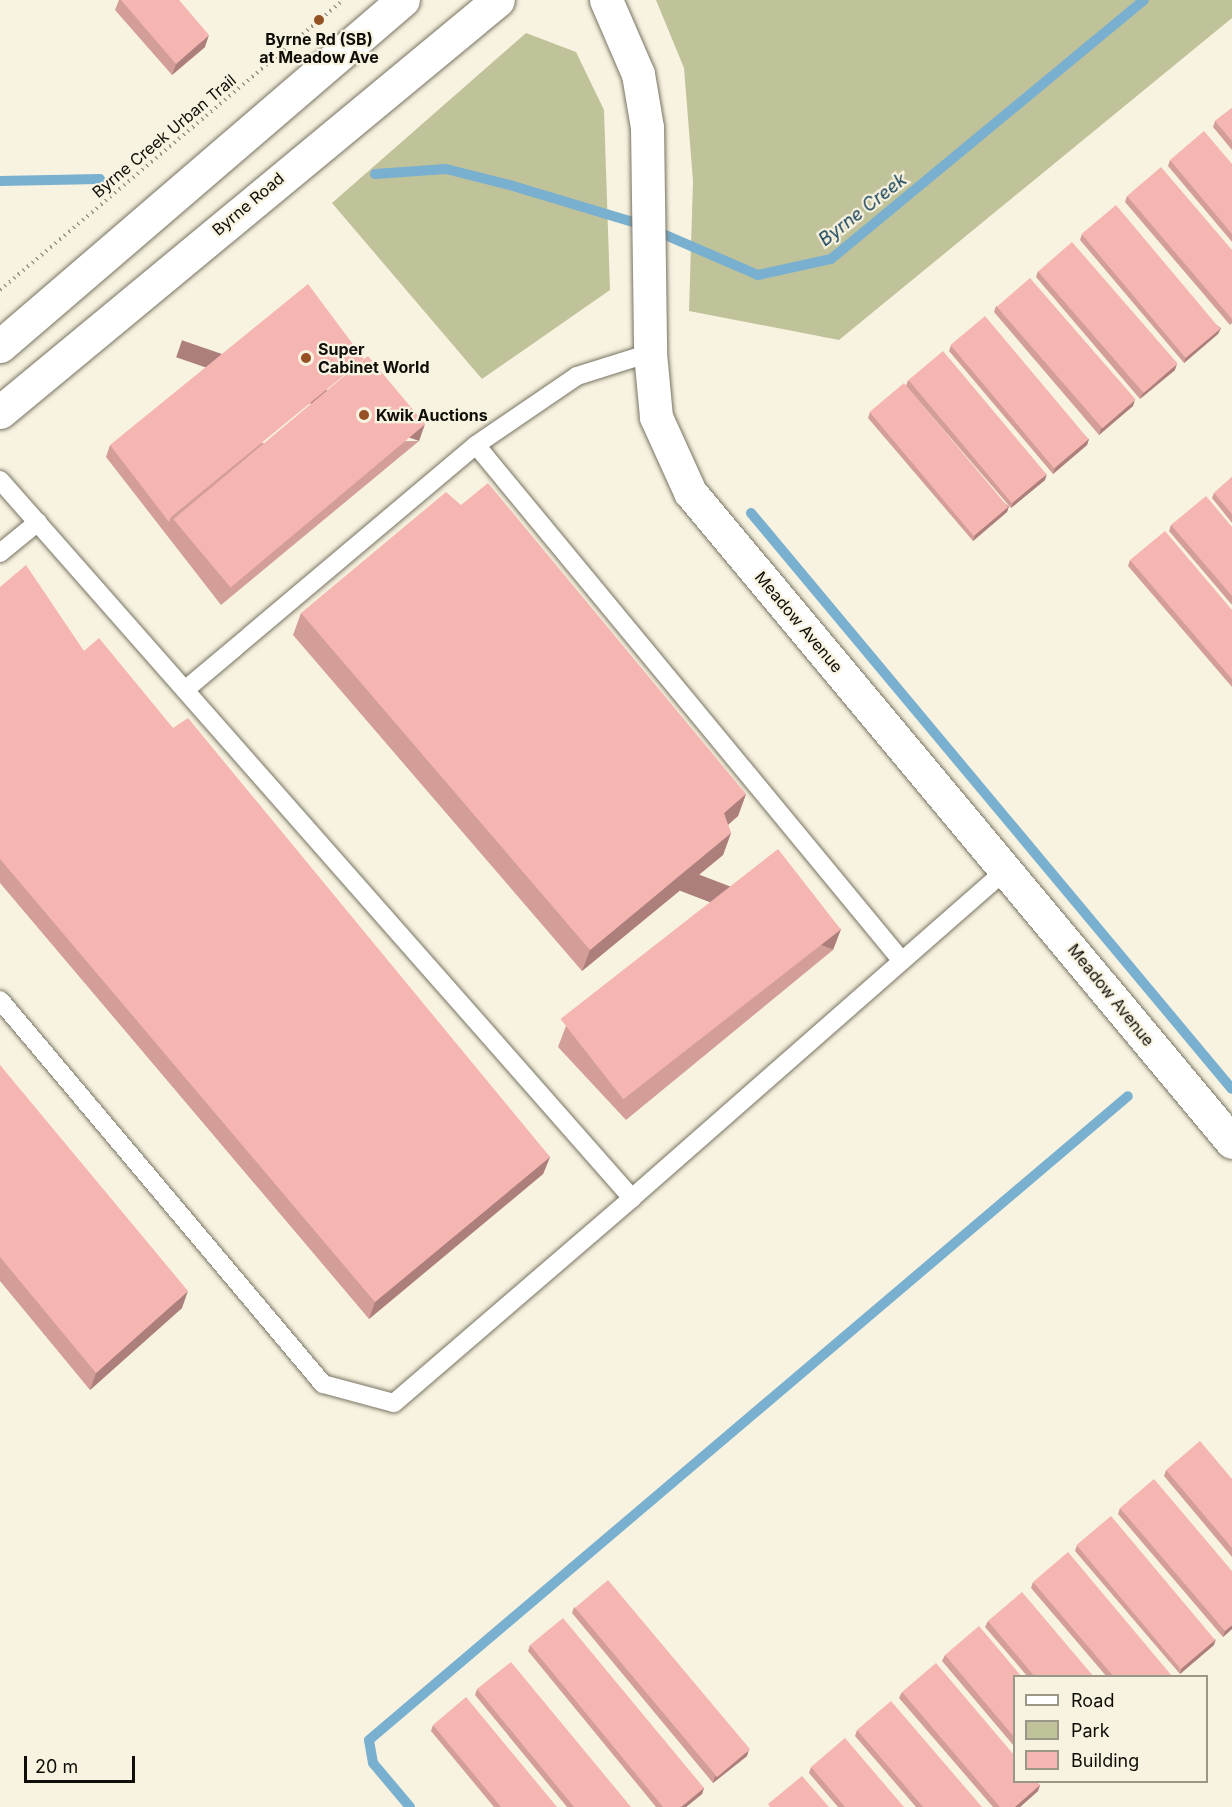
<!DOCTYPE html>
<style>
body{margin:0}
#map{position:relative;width:1232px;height:1807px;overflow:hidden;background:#f8f3e0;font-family:Inter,sans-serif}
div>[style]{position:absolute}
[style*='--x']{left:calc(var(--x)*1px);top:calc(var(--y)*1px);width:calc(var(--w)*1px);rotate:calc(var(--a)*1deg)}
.green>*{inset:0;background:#c0c29a}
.stream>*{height:10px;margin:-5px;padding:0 5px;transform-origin:5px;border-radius:5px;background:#79b0d0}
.path>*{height:4px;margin-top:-2px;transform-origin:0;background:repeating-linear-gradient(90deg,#9b988a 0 1.5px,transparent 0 6px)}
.roads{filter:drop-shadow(0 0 2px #787363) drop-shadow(0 0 2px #787363)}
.service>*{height:18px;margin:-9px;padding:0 9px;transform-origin:9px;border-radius:9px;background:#fff}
.minor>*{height:33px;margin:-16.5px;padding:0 16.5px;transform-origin:16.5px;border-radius:16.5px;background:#fff}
.secondary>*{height:33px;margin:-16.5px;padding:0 16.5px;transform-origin:16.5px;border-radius:16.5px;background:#fff}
.wall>*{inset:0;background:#d39d98}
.shaded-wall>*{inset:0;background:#ac7f7c;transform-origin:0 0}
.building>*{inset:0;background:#f5b6b1;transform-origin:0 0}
.dots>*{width:16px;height:16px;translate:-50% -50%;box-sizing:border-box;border:3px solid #f8f3e0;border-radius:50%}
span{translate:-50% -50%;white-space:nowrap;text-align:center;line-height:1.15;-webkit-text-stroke:4.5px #f8f3e0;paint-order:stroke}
.poi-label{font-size:16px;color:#0e0d07;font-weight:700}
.left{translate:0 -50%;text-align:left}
.street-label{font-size:16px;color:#0e0d07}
.water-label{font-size:18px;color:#113e55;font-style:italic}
.legend{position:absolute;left:1013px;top:1675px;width:195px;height:108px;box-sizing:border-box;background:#f8f3e0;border:2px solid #9a9789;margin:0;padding:8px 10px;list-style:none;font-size:18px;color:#0e0d07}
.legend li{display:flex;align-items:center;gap:12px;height:30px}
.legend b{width:30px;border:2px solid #9a9789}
.scale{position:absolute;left:24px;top:1756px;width:111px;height:27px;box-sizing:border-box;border:3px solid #0e0d07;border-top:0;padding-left:8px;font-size:18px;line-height:21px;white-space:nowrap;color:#0e0d07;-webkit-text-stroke:4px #f8f3e0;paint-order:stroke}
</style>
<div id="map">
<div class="green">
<i style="clip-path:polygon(656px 0,1232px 0,1232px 18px,839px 340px,689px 311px,693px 181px,684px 68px)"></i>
<i style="clip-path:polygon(526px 33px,576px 52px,604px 110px,610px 290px,482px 379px,332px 203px)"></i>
</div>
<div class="stream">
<i style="--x:375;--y:174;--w:71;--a:-4"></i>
<i style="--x:446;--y:169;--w:69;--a:14.2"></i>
<i style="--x:513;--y:186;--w:133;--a:16.7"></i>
<i style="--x:640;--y:224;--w:129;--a:23.4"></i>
<i style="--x:758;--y:275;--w:75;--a:-12.4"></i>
<i style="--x:831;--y:259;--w:406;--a:-39.6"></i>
<i style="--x:0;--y:181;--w:100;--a:-1.1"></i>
<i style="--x:751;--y:513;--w:750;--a:50.14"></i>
<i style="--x:410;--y:1807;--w:57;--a:-130.1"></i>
<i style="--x:373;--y:1763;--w:23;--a:-100"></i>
<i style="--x:369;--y:1740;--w:995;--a:-40.31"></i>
</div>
<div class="path">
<i style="--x:0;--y:290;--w:449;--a:-40.2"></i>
</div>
<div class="roads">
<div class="service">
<i style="--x:650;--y:353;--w:77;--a:162.5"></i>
<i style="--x:577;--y:376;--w:122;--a:145.7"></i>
<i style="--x:476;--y:445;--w:669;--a:50.46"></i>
<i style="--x:0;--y:480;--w:957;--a:48.65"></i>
<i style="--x:632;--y:1198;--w:500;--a:-41.27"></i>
<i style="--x:0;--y:553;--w:49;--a:-39.2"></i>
<i style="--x:185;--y:690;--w:380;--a:-40.1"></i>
<i style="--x:0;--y:1000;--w:502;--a:49.93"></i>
<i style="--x:323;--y:1384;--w:73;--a:15"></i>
<i style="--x:394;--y:1403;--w:314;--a:-40.7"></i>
</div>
<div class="minor">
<i style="--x:606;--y:0;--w:81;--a:66.6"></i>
<i style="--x:638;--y:74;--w:54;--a:80.4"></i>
<i style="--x:647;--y:127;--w:226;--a:89.2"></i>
<i style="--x:650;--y:353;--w:64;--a:84.6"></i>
<i style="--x:656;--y:417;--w:82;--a:65.6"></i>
<i style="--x:690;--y:492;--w:846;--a:50.18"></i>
</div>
<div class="secondary">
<i style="--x:0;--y:346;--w:531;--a:-40.65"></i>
<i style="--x:0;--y:412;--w:646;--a:-39.6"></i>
</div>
</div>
<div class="wall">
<i style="clip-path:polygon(119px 0,179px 0,205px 47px,172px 75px,115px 10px)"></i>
<i style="clip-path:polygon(1232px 108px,1232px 150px,1213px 127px,1215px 121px)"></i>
<i style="clip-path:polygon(1170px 160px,1232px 164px,1232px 242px,1168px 166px)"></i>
<i style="clip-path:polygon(1127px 196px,1232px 250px,1232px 323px,1230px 325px,1125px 202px)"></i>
<i style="clip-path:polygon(1082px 234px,1221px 328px,1218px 334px,1184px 363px,1080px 240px)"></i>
<i style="clip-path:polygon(1038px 271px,1175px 370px,1140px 399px,1036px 277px)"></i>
<i style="clip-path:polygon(996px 306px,1133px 406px,1099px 435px,994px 312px)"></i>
<i style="clip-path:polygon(951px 345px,1089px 439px,1087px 445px,1053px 474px,949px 351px)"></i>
<i style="clip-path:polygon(908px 380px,1045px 480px,1011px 508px,906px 386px)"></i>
<i style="clip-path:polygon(870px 412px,1009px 506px,1007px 512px,973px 541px,868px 418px)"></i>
<i style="clip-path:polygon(419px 441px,221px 605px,106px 457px,110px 445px)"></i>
<i style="clip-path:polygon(1232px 477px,1232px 523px,1212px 498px,1214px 493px)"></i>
<i style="clip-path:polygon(1171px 525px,1232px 527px,1232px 605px,1169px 531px)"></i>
<i style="clip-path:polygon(1130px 560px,1232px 610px,1232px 687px,1128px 566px)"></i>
<i style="clip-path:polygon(0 587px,84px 651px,173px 728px,550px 1157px,543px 1174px,369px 1319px,0 883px)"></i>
<i style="clip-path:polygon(301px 613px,746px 794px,738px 816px,728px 825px,731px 833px,723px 855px,582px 971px,293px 635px)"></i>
<i style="clip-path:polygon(841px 929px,833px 950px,626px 1120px,558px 1047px,566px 1026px)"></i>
<i style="clip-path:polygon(0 1065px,182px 1308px,90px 1390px,0 1281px)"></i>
<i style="clip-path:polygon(1166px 1470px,1232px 1479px,1232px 1557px,1164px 1476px)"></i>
<i style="clip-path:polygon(1120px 1508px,1232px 1629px,1223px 1637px,1118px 1514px)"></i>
<i style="clip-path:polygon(1077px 1545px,1214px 1645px,1180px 1674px,1075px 1551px)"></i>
<i style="clip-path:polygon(1033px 1582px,1172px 1677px,1107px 1677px,1031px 1588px)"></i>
<i style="clip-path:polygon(574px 1607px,747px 1756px,713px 1783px,572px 1613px)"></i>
<i style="clip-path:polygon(988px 1621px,1094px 1677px,1028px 1677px,985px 1627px)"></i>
<i style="clip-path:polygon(530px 1645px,704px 1788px,702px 1794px,686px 1807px,656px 1807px,528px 1651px)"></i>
<i style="clip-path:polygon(945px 1655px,1014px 1677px,1014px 1746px,942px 1661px)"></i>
<i style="clip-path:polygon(477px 1689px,631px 1807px,567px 1807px,475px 1695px)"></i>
<i style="clip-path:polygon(902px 1692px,1040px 1785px,1038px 1791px,1020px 1807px,993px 1807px,899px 1698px)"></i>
<i style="clip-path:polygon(433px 1725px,557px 1807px,494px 1807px,431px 1731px)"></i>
<i style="clip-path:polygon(857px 1730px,982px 1807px,916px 1807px,855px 1736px)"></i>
<i style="clip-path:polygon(811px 1767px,904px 1807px,838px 1807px,809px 1773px)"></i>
</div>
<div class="shaded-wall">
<i style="clip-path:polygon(209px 35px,205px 47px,172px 75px,176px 64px)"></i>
<i style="clip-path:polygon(1221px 328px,1218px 334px,1184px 363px,1186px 357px)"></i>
<i style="clip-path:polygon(1177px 364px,1175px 370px,1140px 399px,1143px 393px)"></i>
<i style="clip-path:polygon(1135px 400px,1133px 406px,1099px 435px,1101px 429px)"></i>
<i style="left:425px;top:424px;width:18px;height:257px;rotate:109deg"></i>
<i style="clip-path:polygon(1089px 439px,1087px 445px,1053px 474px,1055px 468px)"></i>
<i style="clip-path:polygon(1047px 474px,1045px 480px,1011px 508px,1013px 502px)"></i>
<i style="clip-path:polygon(1009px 506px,1007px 512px,973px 541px,975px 535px)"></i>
<i style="clip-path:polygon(746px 794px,738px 816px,716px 835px,724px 813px)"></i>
<i style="clip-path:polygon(731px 833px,723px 855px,582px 971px,590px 950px)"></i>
<i style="left:841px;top:929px;width:22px;height:268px;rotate:111deg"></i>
<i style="clip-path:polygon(550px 1157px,543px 1174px,369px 1319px,375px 1302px)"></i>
<i style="clip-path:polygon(188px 1291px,182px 1308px,90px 1390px,96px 1373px)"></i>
<i style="clip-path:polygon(1232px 1625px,1232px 1629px,1223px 1637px,1225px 1631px)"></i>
<i style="clip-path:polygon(1216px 1639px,1214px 1645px,1180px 1674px,1182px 1668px)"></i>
<i style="clip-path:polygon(749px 1750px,747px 1756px,713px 1783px,715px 1777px)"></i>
<i style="clip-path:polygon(1040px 1785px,1038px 1791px,1020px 1807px,1015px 1807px)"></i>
<i style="clip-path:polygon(704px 1788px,702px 1794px,686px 1807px,681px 1807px)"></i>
</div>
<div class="building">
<i style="clip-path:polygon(121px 0,179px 0,209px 35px,176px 64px)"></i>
<i style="clip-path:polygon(1232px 108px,1232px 141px,1215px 121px)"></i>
<i style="clip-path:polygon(1204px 131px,1232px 164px,1232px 234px,1170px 160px)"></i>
<i style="clip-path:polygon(1161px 167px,1232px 250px,1232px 319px,1127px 196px)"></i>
<i style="left:1116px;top:205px;width:162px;height:45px;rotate:50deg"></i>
<i style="left:1072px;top:242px;width:161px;height:45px;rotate:49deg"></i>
<i style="left:1030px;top:278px;width:161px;height:44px;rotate:49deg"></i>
<i style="clip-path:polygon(308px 284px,364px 359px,171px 517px,169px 522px,110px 445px)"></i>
<i style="left:985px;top:316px;width:161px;height:45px;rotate:50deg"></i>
<i style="left:943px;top:351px;width:161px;height:45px;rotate:50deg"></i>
<i style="left:368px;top:356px;width:89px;height:254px;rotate:50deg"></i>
<i style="left:904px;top:383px;width:162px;height:45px;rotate:50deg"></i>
<i style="clip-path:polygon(1232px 477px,1232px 514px,1214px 493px)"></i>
<i style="clip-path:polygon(488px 483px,746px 794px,724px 813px,731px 833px,590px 950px,301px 613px,446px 492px,461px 505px)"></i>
<i style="clip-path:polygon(1206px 496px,1232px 527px,1232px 596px,1171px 525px)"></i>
<i style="clip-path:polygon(1165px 531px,1232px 610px,1232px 679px,1130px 560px)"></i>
<i style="clip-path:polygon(26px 565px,84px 651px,99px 638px,173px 728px,188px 718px,550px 1157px,375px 1302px,0 859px,0 587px)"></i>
<i style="left:778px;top:849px;width:102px;height:276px;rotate:52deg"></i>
<i style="clip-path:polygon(0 1065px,188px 1291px,96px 1373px,0 1257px)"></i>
<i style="clip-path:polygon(1200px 1441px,1232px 1479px,1232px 1548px,1166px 1470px)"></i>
<i style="clip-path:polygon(1154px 1479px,1232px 1571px,1232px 1625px,1225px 1631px,1120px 1508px)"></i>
<i style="left:1111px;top:1516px;width:162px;height:45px;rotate:50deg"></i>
<i style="clip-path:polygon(1068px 1552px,1172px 1676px,1171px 1677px,1114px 1677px,1033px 1582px)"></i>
<i style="left:608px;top:1580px;width:221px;height:43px;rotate:50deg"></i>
<i style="clip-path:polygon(1022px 1592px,1094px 1677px,1035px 1677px,988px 1621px)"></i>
<i style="clip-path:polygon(563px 1618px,704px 1788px,681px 1807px,663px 1807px,530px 1645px)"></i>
<i style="clip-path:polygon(979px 1626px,1022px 1677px,1014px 1677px,1014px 1737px,945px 1655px)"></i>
<i style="clip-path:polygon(511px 1662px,631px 1807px,574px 1807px,477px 1689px)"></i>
<i style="clip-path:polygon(936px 1663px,1014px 1755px,1014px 1782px,1037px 1782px,1040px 1785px,1015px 1807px,1000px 1807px,902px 1692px)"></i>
<i style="clip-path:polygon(466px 1697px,557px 1807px,501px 1807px,433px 1725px)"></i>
<i style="clip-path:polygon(891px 1701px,982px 1807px,923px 1807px,857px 1730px)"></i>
<i style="clip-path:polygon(845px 1738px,904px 1807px,845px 1807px,811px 1767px)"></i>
<i style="clip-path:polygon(802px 1776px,829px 1807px,770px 1807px,768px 1804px)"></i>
</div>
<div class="dots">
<i style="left:319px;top:20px;background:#955024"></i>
<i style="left:306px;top:358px;background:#955024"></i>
<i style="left:364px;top:415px;background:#955024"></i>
</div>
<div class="poi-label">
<span style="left:319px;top:48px">Byrne Rd (SB)<br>at Meadow Ave</span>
<span class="left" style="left:318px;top:358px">Super<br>Cabinet World</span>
<span class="left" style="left:376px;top:415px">Kwik Auctions</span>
</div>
<div class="street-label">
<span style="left:164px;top:136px;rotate:-40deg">Byrne Creek Urban Trail</span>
<span style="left:248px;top:204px;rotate:-40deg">Byrne Road</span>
<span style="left:799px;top:622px;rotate:50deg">Meadow Avenue</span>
<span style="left:1111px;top:995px;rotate:51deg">Meadow Avenue</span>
</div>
<div class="water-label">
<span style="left:863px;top:210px;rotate:-38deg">Byrne Creek</span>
</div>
<ul class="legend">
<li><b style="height:8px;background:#fff"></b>Road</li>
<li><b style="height:16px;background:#c0c29a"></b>Park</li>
<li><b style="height:16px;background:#f5b6b1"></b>Building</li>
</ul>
<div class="scale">20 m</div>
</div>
